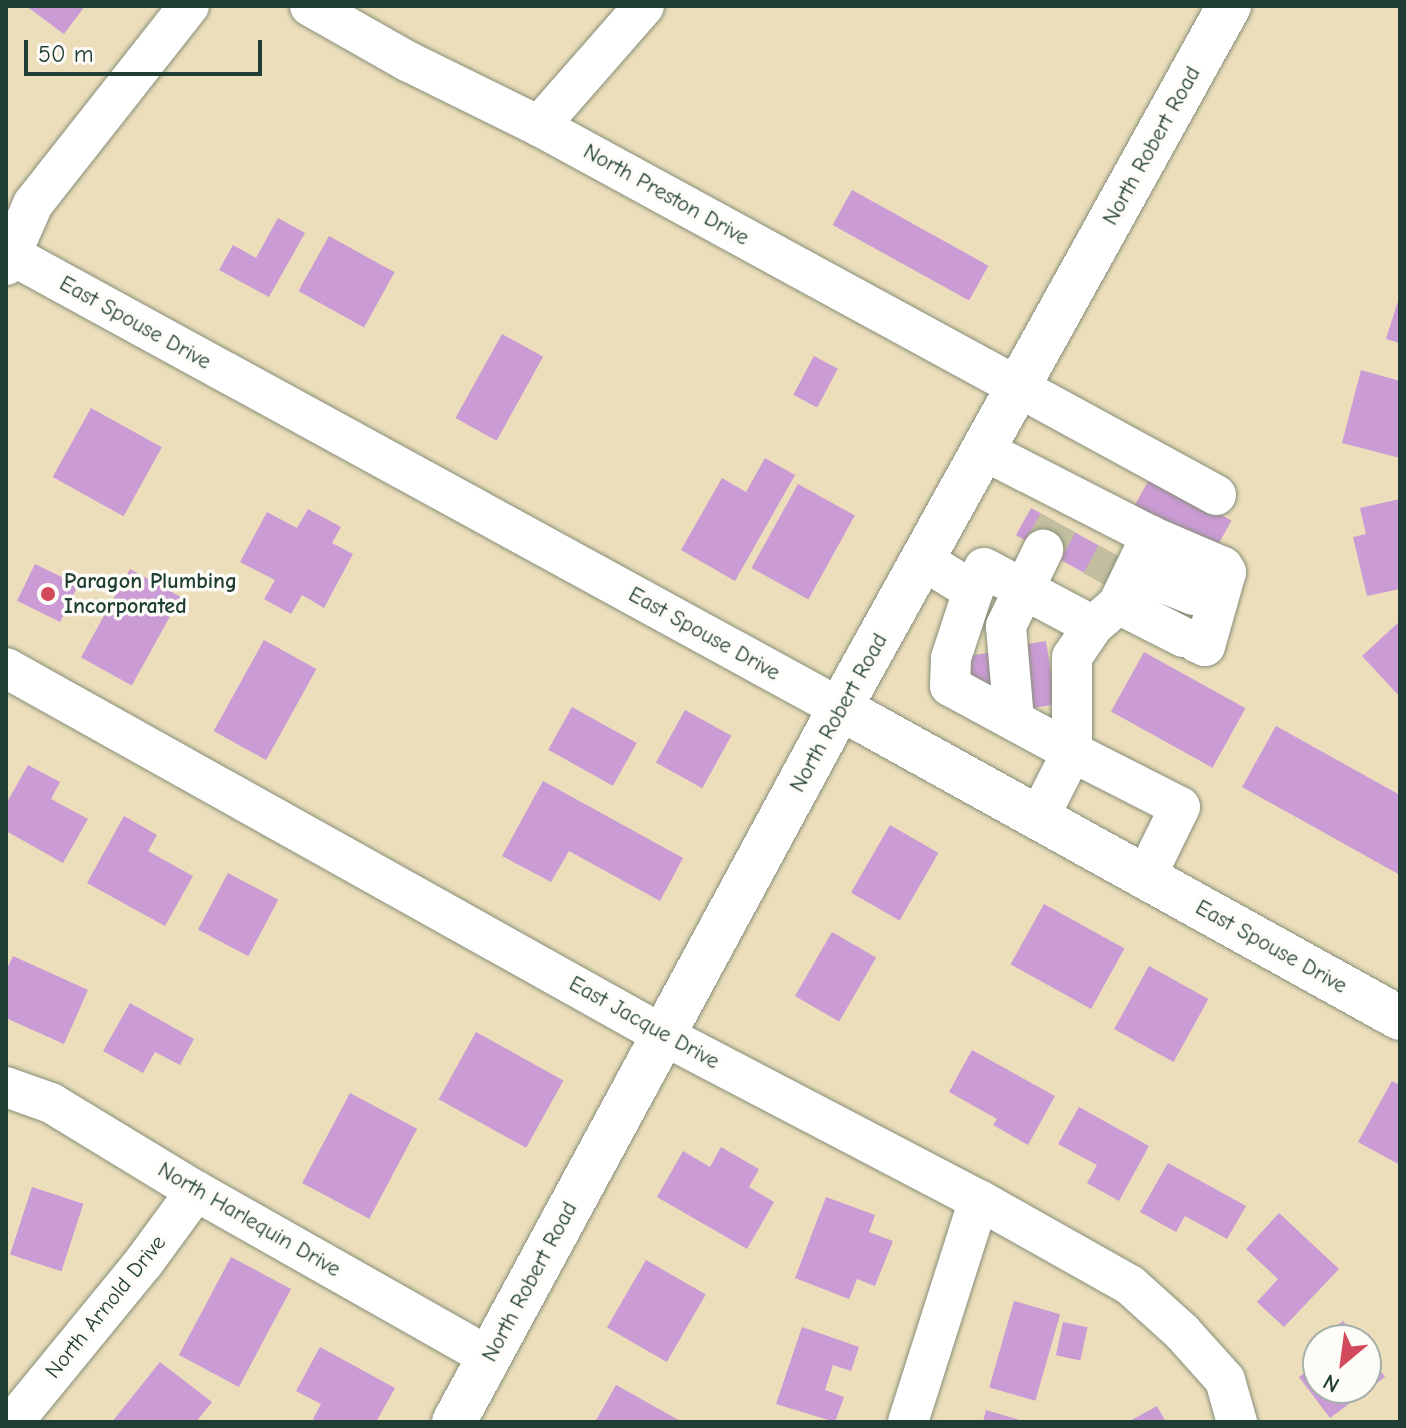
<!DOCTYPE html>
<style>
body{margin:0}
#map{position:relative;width:1406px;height:1428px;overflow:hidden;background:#ecdebb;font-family:"Comic Neue",sans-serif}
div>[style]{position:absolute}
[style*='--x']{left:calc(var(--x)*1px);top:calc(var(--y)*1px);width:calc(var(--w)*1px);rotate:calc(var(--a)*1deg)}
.building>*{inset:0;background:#ca9bd4;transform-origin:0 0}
.minor-tunnel>*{height:40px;margin-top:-20px;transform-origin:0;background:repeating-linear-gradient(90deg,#c3bea0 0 40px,transparent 0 60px)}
.roads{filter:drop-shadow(0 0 2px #868e78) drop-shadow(0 0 2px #868e78)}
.minor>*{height:40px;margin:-20px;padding:0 20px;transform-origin:20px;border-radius:20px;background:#fff}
.major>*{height:44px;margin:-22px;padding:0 22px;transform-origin:22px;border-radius:22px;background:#fff}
.dots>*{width:22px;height:22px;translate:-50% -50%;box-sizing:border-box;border:4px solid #fdfcf7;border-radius:50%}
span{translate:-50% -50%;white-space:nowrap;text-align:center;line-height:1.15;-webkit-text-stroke:7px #fdfcf7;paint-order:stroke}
.street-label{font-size:22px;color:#1f3d34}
.poi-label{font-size:22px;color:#1f3d34;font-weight:700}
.left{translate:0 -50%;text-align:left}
.frame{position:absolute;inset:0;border:8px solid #1f3d34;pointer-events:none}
.north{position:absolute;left:1302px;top:1324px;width:80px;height:80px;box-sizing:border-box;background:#fdfcf7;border:2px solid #a4b0a9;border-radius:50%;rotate:209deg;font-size:22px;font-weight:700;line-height:32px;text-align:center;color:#1f3d34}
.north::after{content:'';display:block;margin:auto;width:28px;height:36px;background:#d1495b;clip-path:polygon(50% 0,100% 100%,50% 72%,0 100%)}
.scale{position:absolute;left:24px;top:40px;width:238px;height:36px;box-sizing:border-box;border:4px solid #1f3d34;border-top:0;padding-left:10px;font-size:24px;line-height:28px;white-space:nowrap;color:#1f3d34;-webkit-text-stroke:6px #fdfcf7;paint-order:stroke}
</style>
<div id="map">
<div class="building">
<i style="clip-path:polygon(26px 6px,85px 6px,64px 34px)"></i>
<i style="left:852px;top:190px;width:156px;height:40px;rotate:29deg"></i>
<i style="clip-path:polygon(278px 218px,305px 233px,269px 297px,219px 270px,233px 245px,256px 258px)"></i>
<i style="left:329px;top:236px;width:75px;height:63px;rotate:29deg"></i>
<i style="clip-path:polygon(1399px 298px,1400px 298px,1400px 343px,1386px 339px)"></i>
<i style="left:502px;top:334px;width:47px;height:96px;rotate:29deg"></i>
<i style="left:814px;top:356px;width:27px;height:44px;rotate:28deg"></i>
<i style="clip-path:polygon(1361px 370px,1400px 381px,1400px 458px,1342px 443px)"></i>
<i style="left:91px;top:408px;width:81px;height:79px;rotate:29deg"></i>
<i style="clip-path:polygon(765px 458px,795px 475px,735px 581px,681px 550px,722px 478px,746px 492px)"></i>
<i style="left:1151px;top:476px;width:92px;height:37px;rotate:29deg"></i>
<i style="left:798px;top:484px;width:65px;height:96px;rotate:29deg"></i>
<i style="clip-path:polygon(1400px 499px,1400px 589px,1367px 596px,1353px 537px,1366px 534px,1360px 508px)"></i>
<i style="left:1031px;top:508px;width:115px;height:31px;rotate:29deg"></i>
<i style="clip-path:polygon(308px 509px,341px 527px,332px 543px,353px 554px,324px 608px,302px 595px,291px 614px,264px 599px,275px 580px,240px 562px,267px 512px,297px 528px)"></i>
<i style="left:35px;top:564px;width:48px;height:41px;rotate:26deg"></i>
<i style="left:130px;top:569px;width:58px;height:101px;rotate:29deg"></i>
<i style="clip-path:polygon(1400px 621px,1400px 697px,1362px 656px)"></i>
<i style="left:264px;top:640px;width:60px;height:104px;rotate:29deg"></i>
<i style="left:1046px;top:641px;width:64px;height:32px;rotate:81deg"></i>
<i style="left:999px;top:651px;width:33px;height:33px;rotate:81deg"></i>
<i style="left:1144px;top:652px;width:116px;height:68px;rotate:29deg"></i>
<i style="left:572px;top:707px;width:74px;height:49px;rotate:29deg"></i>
<i style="left:685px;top:710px;width:53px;height:60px;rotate:29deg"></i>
<i style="clip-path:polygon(1276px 726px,1400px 795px,1400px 875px,1242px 787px)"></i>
<i style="clip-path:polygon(28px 765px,60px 782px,51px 799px,88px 819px,63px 863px,6px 831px,6px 804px)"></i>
<i style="clip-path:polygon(543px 781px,683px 858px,660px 901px,569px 851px,551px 882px,502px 856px)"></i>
<i style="clip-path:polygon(124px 816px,157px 835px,148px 851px,193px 876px,165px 926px,87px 883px)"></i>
<i style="left:890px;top:825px;width:56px;height:78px;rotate:30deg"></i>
<i style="left:228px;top:873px;width:57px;height:64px;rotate:28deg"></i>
<i style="left:1044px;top:904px;width:92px;height:69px;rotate:29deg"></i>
<i style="left:832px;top:932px;width:51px;height:74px;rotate:30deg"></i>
<i style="clip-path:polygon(13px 956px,88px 990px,64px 1044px,6px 1018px,6px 971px)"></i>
<i style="left:1149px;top:966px;width:68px;height:72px;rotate:29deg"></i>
<i style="clip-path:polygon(130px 1003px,194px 1039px,180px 1065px,155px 1052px,143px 1073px,103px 1051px)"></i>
<i style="left:476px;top:1032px;width:100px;height:77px;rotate:29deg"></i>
<i style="clip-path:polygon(972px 1050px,1055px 1096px,1028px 1145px,993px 1125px,997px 1119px,949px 1092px)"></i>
<i style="clip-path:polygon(1392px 1081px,1400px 1085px,1400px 1165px,1358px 1142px)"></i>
<i style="left:350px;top:1093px;width:76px;height:102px;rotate:28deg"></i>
<i style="clip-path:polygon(1079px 1107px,1149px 1146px,1119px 1201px,1087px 1183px,1097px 1165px,1058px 1144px)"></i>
<i style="clip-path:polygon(721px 1147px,759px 1169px,749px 1187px,774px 1202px,747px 1249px,657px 1197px,683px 1151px,710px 1167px)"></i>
<i style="clip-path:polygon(1168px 1163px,1246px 1206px,1227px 1239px,1185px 1216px,1176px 1232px,1140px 1212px)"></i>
<i style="left:32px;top:1187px;width:54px;height:71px;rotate:18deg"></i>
<i style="clip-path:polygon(826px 1197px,875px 1215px,869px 1232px,893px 1241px,875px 1286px,857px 1279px,849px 1299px,795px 1278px)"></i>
<i style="clip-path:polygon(1279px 1213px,1339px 1269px,1284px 1327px,1257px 1302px,1278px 1279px,1246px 1249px)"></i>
<i style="left:231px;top:1257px;width:68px;height:111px;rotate:28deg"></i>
<i style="left:646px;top:1260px;width:69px;height:78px;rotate:30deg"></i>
<i style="left:1014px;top:1301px;width:48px;height:90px;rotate:16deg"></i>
<i style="clip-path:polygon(1343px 1321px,1358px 1340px,1318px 1340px,1318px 1359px,1309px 1347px)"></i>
<i style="left:1063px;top:1322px;width:25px;height:34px;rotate:12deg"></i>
<i style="clip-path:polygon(802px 1327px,859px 1347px,851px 1371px,833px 1365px,825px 1390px,844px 1397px,835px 1422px,776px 1404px)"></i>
<i style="clip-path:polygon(320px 1347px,395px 1388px,376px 1422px,318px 1422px,313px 1419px,321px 1404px,296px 1391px)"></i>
<i style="clip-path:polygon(1366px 1351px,1385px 1377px,1330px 1418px,1299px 1377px,1318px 1363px,1318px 1388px,1366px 1388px)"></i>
<i style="clip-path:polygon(160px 1362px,212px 1402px,196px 1422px,112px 1422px)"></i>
<i style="clip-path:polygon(616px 1385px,682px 1422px,595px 1422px)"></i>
<i style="clip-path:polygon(1157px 1406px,1166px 1422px,1128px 1422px)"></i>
<i style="clip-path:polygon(986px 1410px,1023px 1421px,1023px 1422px,983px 1422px)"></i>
</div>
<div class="minor-tunnel">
<i style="--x:1043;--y:550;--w:31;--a:-61"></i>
<i style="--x:1101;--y:583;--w:32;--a:-62"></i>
</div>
<div class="roads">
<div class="minor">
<i style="--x:310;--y:6;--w:112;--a:29.6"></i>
<i style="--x:407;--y:61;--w:147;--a:26.2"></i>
<i style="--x:539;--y:126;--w:771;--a:28.59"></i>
<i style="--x:539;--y:126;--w:159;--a:-48.8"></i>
<i style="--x:6;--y:252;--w:951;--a:28.67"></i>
<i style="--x:6;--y:265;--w:67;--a:-66.1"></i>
<i style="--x:33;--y:204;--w:252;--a:-51.8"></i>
<i style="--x:985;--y:451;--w:186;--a:27.1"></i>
<i style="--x:1151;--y:536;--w:78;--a:23.3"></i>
<i style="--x:1223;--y:567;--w:6;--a:59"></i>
<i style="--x:1226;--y:572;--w:77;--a:105.8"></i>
<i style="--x:1205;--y:646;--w:8;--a:-157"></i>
<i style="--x:923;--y:560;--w:59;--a:31.8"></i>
<i style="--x:973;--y:591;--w:25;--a:-64"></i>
<i style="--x:984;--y:568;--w:123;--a:28"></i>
<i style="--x:1093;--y:626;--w:37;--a:124"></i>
<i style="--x:1072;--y:657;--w:95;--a:90"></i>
<i style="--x:1072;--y:752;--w:121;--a:27"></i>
<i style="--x:1180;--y:807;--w:79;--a:116.2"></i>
<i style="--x:1134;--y:571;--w:64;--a:22.1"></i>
<i style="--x:973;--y:591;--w:71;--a:108.2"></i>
<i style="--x:951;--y:658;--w:28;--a:92"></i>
<i style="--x:950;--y:686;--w:139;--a:28.4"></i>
<i style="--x:1072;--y:752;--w:75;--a:116.9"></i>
<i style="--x:1118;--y:604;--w:73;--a:26.9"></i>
<i style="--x:1093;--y:626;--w:33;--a:-41"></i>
<i style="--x:1118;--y:604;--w:76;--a:-64.1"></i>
<i style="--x:6;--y:668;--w:753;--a:29.19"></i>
<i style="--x:663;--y:1035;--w:356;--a:27.6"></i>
<i style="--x:979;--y:1200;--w:173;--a:29.4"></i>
<i style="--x:1130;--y:1285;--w:70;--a:42.1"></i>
<i style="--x:1182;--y:1332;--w:64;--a:48.1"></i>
<i style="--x:1225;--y:1380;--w:44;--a:74.1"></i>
<i style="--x:1014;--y:720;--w:94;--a:-94.9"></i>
<i style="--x:1006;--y:626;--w:85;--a:-64"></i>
<i style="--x:6;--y:1087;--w:48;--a:19.6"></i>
<i style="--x:51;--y:1103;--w:170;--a:31.3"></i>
<i style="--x:196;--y:1191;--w:337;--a:29.5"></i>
<i style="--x:13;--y:1422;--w:207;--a:-50.7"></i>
<i style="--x:144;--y:1262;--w:88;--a:-53.8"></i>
<i style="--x:908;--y:1422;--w:233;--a:-72.3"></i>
</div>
<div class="major">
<i style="--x:840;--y:708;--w:640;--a:28.97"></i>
<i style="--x:454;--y:1422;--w:812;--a:-61.6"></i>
<i style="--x:840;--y:708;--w:803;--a:-61.01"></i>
</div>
</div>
<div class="dots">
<i style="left:48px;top:594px;background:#d1495b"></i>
</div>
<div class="street-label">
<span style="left:1152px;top:146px;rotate:-61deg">North Robert Road</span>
<span style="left:666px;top:195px;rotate:29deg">North Preston Drive</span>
<span style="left:135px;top:323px;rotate:29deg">East Spouse Drive</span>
<span style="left:704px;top:634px;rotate:29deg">East Spouse Drive</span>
<span style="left:839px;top:713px;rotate:-61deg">North Robert Road</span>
<span style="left:1271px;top:947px;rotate:29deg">East Spouse Drive</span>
<span style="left:644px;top:1023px;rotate:29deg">East Jacque Drive</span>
<span style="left:249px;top:1220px;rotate:30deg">North Harlequin Drive</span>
<span style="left:530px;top:1282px;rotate:-62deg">North Robert Road</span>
<span style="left:106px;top:1307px;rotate:-51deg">North Arnold Drive</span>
</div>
<div class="poi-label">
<span class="left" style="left:64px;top:594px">Paragon Plumbing<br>Incorporated</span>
</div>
<div class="frame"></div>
<div class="north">N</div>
<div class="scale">50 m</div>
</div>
